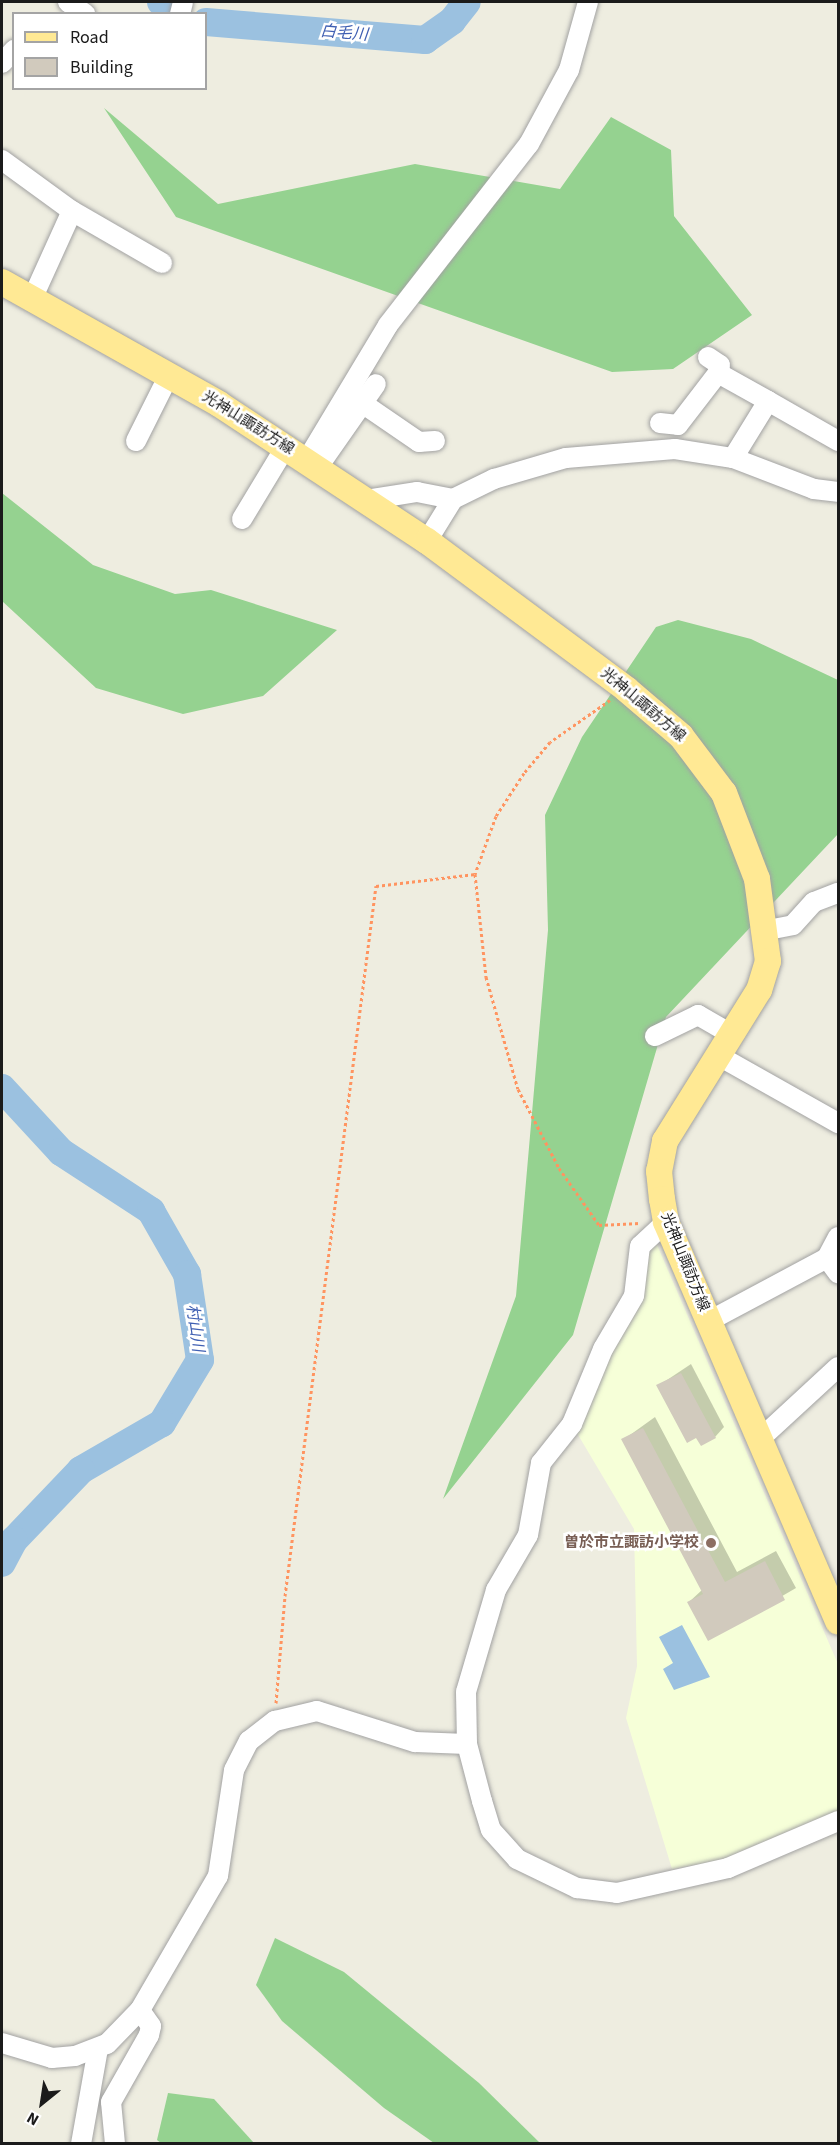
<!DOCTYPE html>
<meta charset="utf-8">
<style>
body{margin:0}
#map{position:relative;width:840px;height:2145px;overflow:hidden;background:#eeede0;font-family:"Source Sans 3","Noto Sans JP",sans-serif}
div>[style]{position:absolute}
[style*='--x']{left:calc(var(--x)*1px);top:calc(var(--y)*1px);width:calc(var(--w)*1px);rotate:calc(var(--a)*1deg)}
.education>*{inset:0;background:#f6ffd8}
.forest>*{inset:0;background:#95d290}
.water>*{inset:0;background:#9bc1e0}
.shadow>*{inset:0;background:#0003}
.river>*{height:28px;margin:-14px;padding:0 14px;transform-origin:14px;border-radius:14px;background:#9bc1e0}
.building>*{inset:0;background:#d1cabd}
.path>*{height:3px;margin-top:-1.5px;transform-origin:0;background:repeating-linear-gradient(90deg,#ff9460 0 3px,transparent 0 6px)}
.roads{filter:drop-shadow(0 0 2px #a2a2a2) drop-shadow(0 0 2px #a2a2a2)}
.minor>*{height:20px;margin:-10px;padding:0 10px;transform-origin:10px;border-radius:10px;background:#fff}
.major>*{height:26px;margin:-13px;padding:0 13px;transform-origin:13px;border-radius:13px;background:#ffe994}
.dots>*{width:16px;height:16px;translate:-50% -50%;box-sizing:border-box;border:3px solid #fff;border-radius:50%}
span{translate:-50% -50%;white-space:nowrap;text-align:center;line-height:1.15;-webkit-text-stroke:5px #fff;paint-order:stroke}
.street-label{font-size:15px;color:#1b1b1b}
.education-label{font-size:15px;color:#785e54;font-weight:700}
.right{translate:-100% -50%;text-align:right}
.water-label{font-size:16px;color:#4060b3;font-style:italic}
.frame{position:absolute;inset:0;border:3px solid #1b1b1b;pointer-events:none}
.legend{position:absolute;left:12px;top:12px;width:195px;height:78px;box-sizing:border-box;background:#fff;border:2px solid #a4a4a4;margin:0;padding:8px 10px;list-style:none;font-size:18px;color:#1b1b1b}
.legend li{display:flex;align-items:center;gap:12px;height:30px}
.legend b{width:30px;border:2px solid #a4a4a4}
.north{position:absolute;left:12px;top:2073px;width:60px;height:60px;-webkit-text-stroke:4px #fff;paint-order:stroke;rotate:210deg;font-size:16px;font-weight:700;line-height:24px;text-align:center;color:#1b1b1b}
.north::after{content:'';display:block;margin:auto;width:21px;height:27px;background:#1b1b1b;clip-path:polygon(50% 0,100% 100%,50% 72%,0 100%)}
</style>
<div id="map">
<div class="education">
<i style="clip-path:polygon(655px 1240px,838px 1664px,838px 1816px,735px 1858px,672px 1869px,626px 1718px,637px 1666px,634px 1529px,574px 1428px,643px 1255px)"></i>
</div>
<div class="forest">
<i style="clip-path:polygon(104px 108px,218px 204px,415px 164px,560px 189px,611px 117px,671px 150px,674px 216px,752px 315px,673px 369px,612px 372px,176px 217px)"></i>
<i style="clip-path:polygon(2px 493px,93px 565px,175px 594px,211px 590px,337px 630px,263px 696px,183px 714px,96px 688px,2px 601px)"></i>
<i style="clip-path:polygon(678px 620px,751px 639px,838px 680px,838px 834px,666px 1017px,573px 1335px,443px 1499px,516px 1296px,548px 930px,545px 815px,582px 737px,656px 627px)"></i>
<i style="clip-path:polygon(275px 1938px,344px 1972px,479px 2083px,540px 2143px,434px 2143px,384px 2108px,282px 2021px,256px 1985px)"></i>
<i style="clip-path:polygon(168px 2093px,214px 2099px,254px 2143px,161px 2143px,157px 2140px)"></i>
</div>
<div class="water">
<i style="clip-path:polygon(682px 1625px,710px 1677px,674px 1690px,663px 1669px,673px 1663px,659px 1637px)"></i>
</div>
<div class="shadow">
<i style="clip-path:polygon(691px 1364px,724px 1427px,715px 1437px,658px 1386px)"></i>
<i style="clip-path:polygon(655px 1417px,737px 1572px,776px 1551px,796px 1588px,708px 1639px,689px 1602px,702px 1590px,623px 1440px)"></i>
</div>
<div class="river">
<i style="--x:161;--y:2;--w:18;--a:41"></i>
<i style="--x:206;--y:22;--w:220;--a:4.7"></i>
<i style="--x:425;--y:40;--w:33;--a:-35"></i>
<i style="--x:452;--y:21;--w:24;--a:-52"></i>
<i style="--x:2;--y:1088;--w:87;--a:47.3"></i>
<i style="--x:61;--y:1152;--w:108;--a:33.2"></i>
<i style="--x:151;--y:1211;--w:73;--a:60.3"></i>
<i style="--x:187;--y:1274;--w:87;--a:81.4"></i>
<i style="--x:200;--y:1360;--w:74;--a:121.1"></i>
<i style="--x:162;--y:1423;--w:94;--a:149.9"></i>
<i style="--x:81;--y:1470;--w:97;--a:133.7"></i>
<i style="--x:14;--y:1540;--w:26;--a:118"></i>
</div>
<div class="building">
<i style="clip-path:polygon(681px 1373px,716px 1438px,701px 1446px,696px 1438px,687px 1443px,656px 1385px)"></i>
<i style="clip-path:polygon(643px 1428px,725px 1582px,765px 1561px,785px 1600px,708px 1641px,687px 1602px,703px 1594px,621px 1439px)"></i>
</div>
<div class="path">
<i style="--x:610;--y:700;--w:73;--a:145"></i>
<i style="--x:550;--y:742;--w:40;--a:130"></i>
<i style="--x:524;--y:773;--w:51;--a:123.1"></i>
<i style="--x:496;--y:816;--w:62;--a:109.9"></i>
<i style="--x:475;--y:874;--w:104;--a:83.9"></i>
<i style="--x:486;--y:977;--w:116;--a:74.1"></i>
<i style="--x:518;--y:1089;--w:89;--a:62.6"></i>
<i style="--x:559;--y:1168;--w:70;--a:54.9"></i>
<i style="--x:599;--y:1225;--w:41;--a:-2.8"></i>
<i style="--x:276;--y:1703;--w:107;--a:-85.2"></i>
<i style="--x:285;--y:1596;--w:716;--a:-82.7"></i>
<i style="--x:376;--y:886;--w:100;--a:-6.9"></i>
</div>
<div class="roads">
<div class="minor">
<i style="--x:68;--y:2;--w:21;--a:35"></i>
<i style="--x:180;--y:14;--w:12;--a:-76"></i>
<i style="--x:2;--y:63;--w:18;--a:-47"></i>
<i style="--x:2;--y:160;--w:87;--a:36.1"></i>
<i style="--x:72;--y:211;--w:97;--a:114.4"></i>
<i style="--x:72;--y:211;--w:104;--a:30"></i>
<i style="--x:708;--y:357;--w:14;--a:34"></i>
<i style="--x:720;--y:365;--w:8;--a:104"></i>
<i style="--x:718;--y:373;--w:57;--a:29.2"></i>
<i style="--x:362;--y:403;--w:69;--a:34.4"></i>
<i style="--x:419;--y:442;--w:16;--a:-4"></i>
<i style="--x:660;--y:423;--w:18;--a:6"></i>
<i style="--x:678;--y:425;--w:66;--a:-52.4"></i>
<i style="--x:136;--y:441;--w:74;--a:-63.4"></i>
<i style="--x:733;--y:458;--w:67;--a:-58.4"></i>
<i style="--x:768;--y:401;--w:81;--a:29.7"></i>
<i style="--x:307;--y:460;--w:157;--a:-59"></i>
<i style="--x:388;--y:325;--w:229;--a:-52.1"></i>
<i style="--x:529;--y:144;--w:84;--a:-61.6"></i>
<i style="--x:569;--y:70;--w:71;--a:-74.4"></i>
<i style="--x:318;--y:467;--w:101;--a:-55.1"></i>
<i style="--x:366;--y:500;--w:52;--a:-8.9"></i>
<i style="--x:417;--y:492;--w:37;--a:11"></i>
<i style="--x:242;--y:519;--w:85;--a:-58.9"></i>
<i style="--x:427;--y:541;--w:49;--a:-58.2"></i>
<i style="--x:453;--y:499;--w:46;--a:-26"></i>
<i style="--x:494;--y:479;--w:75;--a:-16.3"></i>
<i style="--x:566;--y:458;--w:109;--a:-4.7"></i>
<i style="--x:675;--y:449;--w:59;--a:8.8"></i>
<i style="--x:733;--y:458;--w:87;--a:20.9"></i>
<i style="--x:814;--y:489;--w:24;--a:7"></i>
<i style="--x:768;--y:930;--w:25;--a:-11"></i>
<i style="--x:793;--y:925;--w:31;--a:-48"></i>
<i style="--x:814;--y:902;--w:26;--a:-21"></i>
<i style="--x:655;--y:1036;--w:48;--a:-26"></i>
<i style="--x:698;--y:1015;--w:39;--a:30"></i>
<i style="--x:719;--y:1056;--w:137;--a:29.4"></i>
<i style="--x:666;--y:1222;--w:35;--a:137"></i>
<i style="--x:640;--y:1246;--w:50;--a:96.8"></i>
<i style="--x:634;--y:1296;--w:61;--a:120.3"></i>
<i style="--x:603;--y:1349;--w:81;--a:112.5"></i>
<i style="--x:572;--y:1424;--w:50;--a:128.5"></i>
<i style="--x:541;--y:1463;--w:73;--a:100.2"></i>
<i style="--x:528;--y:1535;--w:64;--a:120.2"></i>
<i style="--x:496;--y:1590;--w:106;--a:106.4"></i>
<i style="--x:466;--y:1692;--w:52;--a:88.9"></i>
<i style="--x:467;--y:1744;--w:59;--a:75.3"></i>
<i style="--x:482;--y:1801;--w:30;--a:73"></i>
<i style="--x:491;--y:1830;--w:39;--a:48"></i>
<i style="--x:517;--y:1859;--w:67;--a:25.8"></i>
<i style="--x:577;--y:1888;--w:40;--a:7.1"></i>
<i style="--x:617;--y:1893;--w:114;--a:-12.7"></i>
<i style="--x:728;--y:1868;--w:120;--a:-23.1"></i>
<i style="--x:838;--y:1237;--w:24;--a:118"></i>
<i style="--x:827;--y:1258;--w:19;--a:54"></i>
<i style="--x:709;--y:1321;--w:134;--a:-28.1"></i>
<i style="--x:760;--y:1439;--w:106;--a:-42.7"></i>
<i style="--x:2;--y:2043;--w:52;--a:16.7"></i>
<i style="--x:52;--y:2058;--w:23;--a:-5"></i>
<i style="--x:75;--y:2056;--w:34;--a:-21"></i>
<i style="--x:107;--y:2044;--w:47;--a:-45.9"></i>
<i style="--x:140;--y:2010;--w:155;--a:-59.8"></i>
<i style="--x:218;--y:1876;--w:107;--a:-81.4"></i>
<i style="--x:234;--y:1770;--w:33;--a:-63"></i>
<i style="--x:249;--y:1741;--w:33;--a:-38"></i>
<i style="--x:275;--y:1721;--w:43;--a:-13.4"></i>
<i style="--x:317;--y:1711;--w:103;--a:17.6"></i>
<i style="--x:415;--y:1742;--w:52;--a:2.2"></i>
<i style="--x:81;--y:2144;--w:97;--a:-79.9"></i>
<i style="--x:115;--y:2144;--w:42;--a:-95.4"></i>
<i style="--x:111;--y:2102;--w:77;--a:-60.4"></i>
<i style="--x:149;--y:2035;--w:9;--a:-77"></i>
<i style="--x:151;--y:2026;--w:19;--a:-125"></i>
</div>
<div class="major">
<i style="--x:2;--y:282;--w:249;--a:29.3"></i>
<i style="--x:219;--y:404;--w:249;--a:33.4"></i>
<i style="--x:427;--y:541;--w:248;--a:36.6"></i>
<i style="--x:626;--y:689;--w:72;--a:40.5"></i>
<i style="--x:681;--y:736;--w:71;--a:53"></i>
<i style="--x:724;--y:793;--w:92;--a:69"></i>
<i style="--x:757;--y:879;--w:83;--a:82.4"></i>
<i style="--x:768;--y:961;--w:30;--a:107"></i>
<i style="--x:759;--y:990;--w:178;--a:121.9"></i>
<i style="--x:665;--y:1141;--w:31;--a:101"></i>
<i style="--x:659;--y:1171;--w:28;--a:84"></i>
<i style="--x:662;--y:1199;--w:23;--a:80"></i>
<i style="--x:666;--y:1222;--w:435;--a:66.7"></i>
</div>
</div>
<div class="dots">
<i style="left:711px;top:1543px;background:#8d6e63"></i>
</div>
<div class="street-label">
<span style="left:248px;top:423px;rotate:32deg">光神山諏訪方線</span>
<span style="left:643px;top:705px;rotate:40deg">光神山諏訪方線</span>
<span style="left:685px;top:1262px;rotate:68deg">光神山諏訪方線</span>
</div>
<div class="education-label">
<span class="right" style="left:699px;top:1543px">曽於市立諏訪小学校</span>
</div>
<div class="water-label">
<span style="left:344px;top:33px;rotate:5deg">白毛川</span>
<span style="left:195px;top:1328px;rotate:82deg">村山川</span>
</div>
<div class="frame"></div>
<ul class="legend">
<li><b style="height:8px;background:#ffe994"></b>Road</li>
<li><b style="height:16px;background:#d1cabd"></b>Building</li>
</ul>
<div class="north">N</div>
</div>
